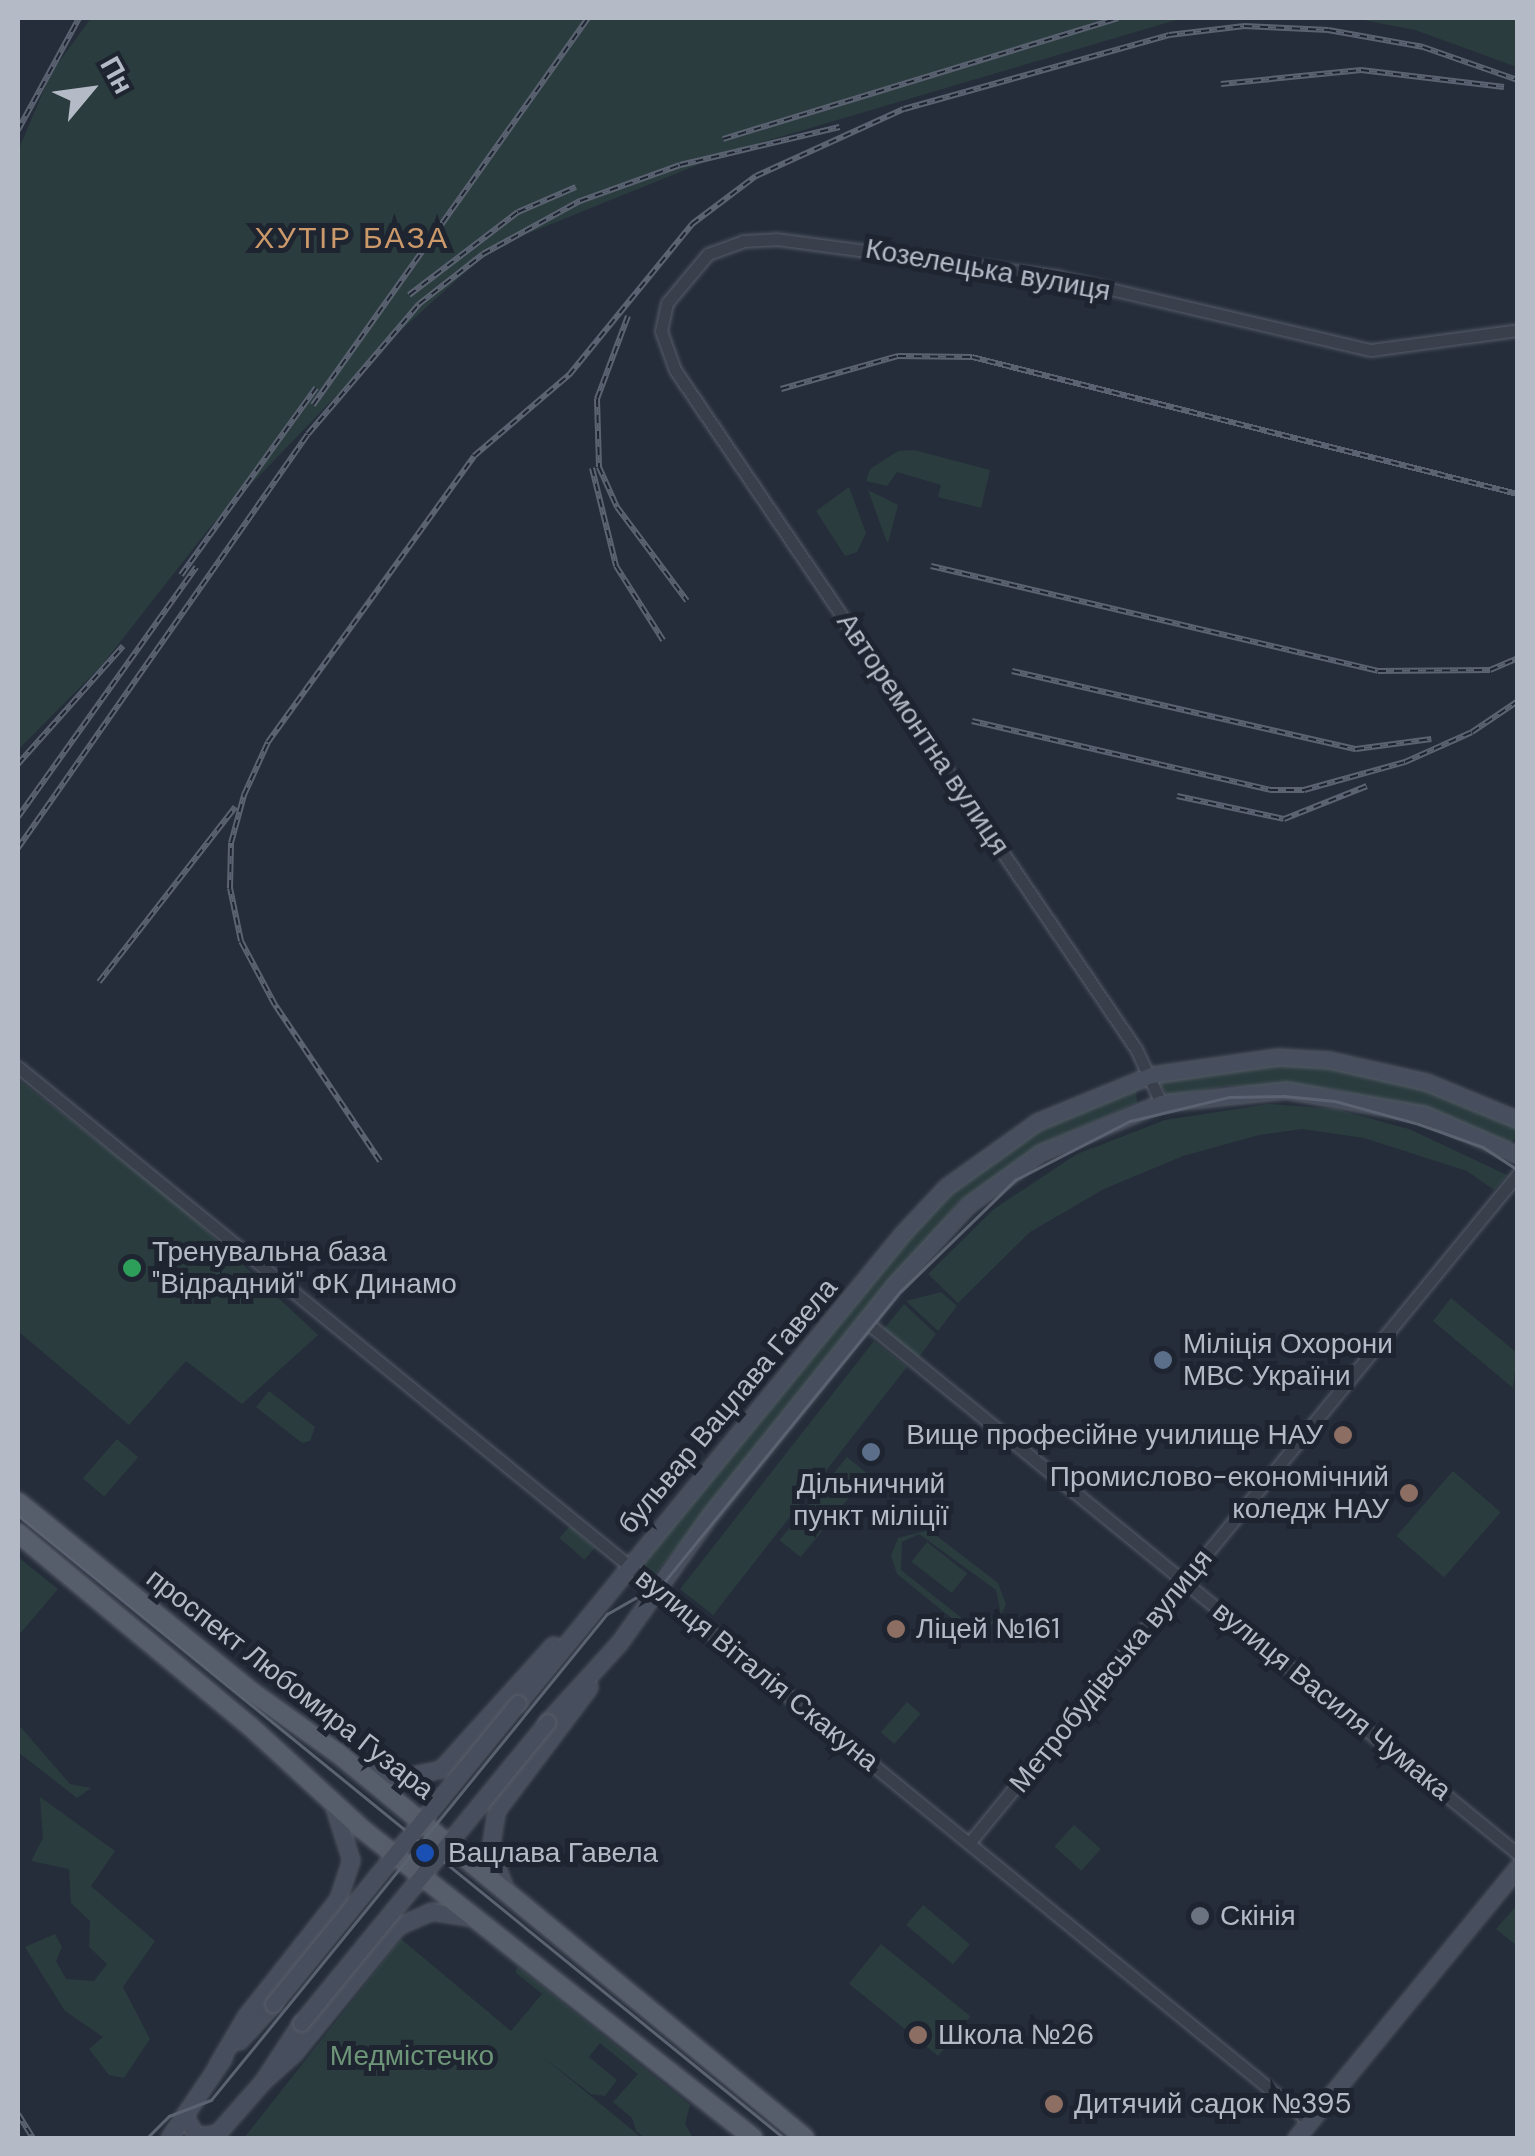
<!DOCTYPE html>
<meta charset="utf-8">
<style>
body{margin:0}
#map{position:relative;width:1535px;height:2156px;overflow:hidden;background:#252d3a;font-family:"DM Sans",sans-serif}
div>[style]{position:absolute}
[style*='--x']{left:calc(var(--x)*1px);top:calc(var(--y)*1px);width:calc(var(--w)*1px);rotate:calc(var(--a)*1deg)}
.green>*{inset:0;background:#2a3c3e;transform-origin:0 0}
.roads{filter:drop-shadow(0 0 2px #575d69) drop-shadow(0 0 2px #575d69)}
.street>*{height:11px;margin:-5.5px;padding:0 5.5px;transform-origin:5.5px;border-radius:5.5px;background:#393f4b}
.secondary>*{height:15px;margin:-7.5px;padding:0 7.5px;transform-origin:7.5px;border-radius:7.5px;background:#474e5d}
.primary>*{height:18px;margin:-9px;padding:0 9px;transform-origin:9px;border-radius:9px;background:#575e6b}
.tram>*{height:2.5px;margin:-1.25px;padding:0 1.25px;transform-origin:1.25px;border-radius:1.25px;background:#5b6372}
.rail>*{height:6px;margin-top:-3px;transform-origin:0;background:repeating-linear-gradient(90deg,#1e2430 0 8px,#5b6372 0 16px);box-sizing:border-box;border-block:2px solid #5b6372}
.bridges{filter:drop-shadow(0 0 2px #575d69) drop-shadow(0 0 2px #575d69)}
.secondary-bridge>*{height:15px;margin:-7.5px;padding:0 7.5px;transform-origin:7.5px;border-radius:7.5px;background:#474e5d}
.dots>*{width:28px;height:28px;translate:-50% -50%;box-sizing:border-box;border:5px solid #1e2430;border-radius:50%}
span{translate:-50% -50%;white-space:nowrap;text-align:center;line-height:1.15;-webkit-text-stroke:10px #1e2430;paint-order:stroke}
.street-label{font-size:28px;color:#b4bac6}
.poi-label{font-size:28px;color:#b4bac6}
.left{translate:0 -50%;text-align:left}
.right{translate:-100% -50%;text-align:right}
.park-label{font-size:28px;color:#6d9578}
.neighbourhood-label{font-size:30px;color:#cb996a;letter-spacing:2.5px}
.frame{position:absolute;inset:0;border:20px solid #b4bac6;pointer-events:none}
.north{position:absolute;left:40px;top:40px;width:100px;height:100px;-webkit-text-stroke:8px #1e2430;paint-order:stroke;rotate:61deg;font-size:28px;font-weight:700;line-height:40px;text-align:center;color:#b4bac6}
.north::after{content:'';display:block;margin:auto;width:35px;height:45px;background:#b4bac6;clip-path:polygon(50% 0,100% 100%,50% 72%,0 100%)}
</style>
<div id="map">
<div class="green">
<i style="clip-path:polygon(91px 18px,1183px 18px,732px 151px,492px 248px,389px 341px,211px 526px,102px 665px,18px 750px,18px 151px,51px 73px)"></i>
<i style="clip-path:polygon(1353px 18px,1517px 18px,1517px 67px,1415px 30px)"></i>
<i style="clip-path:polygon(914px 450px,990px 470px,981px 508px,938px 497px,941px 485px,897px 472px,887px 486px,866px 481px,870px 469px,898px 451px)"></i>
<i style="clip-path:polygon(849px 487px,866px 533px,857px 552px,845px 556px,816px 511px)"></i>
<i style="clip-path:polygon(868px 490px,898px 505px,888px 543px,886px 540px)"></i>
<i style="clip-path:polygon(1277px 1063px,1326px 1066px,1423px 1089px,1517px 1126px,1517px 1137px,1508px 1145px,1427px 1111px,1333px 1089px,1225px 1086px,1169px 1096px,1161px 1087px,1161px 1078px)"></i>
<i style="clip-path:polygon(18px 1079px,181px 1207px,318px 1335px,242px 1404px,186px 1361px,129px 1425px,18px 1331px)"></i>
<i style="clip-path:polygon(1136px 1087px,1137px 1103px,1040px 1145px,958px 1203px,652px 1578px,637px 1566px,948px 1191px,1034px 1131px)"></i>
<i style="clip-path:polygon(1269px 1104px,1335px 1109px,1409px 1129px,1507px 1175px,1494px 1190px,1467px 1171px,1364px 1138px,1302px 1129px,1259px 1135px,1183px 1156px,1104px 1189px,1030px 1232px,958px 1303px,928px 1274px,994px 1209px,1077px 1154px,1165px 1120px)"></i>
<i style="clip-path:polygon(941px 1292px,957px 1306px,938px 1331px,906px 1301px)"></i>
<i style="clip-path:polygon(1451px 1298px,1517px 1353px,1513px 1388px,1433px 1321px)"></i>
<i style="clip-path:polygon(904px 1304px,936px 1334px,919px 1357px,883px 1330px)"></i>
<i style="left:874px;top:1341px;width:42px;height:315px;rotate:38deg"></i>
<i style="clip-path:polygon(269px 1391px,315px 1427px,310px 1441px,302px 1443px,256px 1407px)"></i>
<i style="left:117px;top:1439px;width:28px;height:52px;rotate:41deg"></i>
<i style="left:847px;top:1457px;width:27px;height:107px;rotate:39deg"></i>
<i style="left:1453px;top:1471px;width:63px;height:86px;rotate:41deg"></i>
<i style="left:570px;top:1526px;width:33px;height:16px;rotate:41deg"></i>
<i style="clip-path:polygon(evenodd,929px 1530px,998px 1583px,1006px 1604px,997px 1624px,965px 1629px,897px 1574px,891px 1556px,898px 1538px,929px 1530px,919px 1534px,996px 1590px,1000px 1609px,992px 1621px,968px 1623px,901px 1570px,902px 1542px,919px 1534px)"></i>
<i style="left:927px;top:1542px;width:51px;height:25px;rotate:38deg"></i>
<i style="clip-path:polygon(18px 1557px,58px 1589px,18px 1636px)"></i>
<i style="left:907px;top:1702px;width:18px;height:40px;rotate:41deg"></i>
<i style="clip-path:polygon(18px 1724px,70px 1784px,91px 1788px,77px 1798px,18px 1752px)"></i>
<i style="clip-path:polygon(40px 1797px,115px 1851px,91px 1886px,155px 1941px,123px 1987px,150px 2039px,124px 2078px,109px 2075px,89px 2049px,103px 2037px,65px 2011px,25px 1947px,55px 1934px,62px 1947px,56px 1961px,66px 1979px,94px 1981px,107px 1964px,89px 1947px,90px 1921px,71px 1903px,69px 1869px,31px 1861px,43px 1838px)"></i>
<i style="left:1074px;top:1825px;width:36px;height:29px;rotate:42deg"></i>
<i style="left:923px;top:1905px;width:61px;height:26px;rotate:40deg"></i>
<i style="clip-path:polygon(1517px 1905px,1517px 1946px,1496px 1929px)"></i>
<i style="clip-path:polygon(401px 1939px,511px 2031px,542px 1994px,515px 1972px,518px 1967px,690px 2105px,685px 2124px,693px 2138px,645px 2138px,636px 2131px,632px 2118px,613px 2102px,638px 2074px,600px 2043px,589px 2057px,617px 2080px,605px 2096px,591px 2094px,543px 2057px,642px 2138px,244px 2138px)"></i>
<i style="left:881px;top:1944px;width:115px;height:51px;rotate:39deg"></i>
</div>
<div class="roads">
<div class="street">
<i style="--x:18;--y:1067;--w:1668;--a:39.23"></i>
<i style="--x:1161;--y:1103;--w:60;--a:-114.8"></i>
<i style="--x:1136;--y:1049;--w:821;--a:-124.17"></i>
<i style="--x:675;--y:370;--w:41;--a:-109.7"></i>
<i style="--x:661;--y:331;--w:29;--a:-78"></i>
<i style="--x:667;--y:303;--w:64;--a:-50.1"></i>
<i style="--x:708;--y:254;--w:37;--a:-20"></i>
<i style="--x:743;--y:241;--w:33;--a:-3"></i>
<i style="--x:776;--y:239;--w:286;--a:7.6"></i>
<i style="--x:1059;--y:277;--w:320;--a:13.2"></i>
<i style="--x:1371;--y:350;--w:148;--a:-7.7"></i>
<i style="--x:866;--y:1322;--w:842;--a:39.21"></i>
<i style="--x:970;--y:1842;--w:864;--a:-50.64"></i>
</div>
<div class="secondary">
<i style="--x:518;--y:1703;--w:608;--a:-50.68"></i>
<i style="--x:903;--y:1233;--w:63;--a:-46.9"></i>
<i style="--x:946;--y:1187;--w:112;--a:-35.5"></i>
<i style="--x:1037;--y:1122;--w:123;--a:-22.4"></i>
<i style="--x:1151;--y:1075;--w:128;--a:-8.1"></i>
<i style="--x:1278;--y:1057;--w:51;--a:3.4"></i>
<i style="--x:1329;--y:1060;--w:99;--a:12.8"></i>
<i style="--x:1426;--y:1082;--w:100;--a:22.4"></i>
<i style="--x:547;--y:1722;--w:107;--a:-47.7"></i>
<i style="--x:619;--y:1643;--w:157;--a:-54.6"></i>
<i style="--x:710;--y:1515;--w:295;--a:-51.3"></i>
<i style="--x:894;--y:1285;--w:109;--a:-47.2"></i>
<i style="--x:968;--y:1205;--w:89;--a:-35.8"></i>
<i style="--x:1040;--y:1153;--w:131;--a:-22.5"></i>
<i style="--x:1161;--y:1103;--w:126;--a:-5.9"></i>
<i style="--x:1286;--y:1090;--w:140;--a:9.9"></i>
<i style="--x:1424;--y:1114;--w:103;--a:23.6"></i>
<i style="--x:360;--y:1767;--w:41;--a:15.8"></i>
<i style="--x:399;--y:1778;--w:43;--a:-12.1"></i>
<i style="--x:441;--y:1769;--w:167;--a:-47.9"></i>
<i style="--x:505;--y:1889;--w:42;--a:-111"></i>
<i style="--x:490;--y:1850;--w:39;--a:-81"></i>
<i style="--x:496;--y:1811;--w:155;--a:-53.1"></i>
<i style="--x:239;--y:2041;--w:50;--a:-47.4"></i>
<i style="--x:217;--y:2065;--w:57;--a:-59.4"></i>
<i style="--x:246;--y:2016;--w:149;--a:-51.8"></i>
<i style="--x:338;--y:1899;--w:41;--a:-71.6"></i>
<i style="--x:351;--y:1860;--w:56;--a:-107.8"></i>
<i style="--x:263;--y:2081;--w:42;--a:-42.1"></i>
<i style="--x:294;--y:2053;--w:164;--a:-50.7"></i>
<i style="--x:398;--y:1926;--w:36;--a:-24"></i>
<i style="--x:431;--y:1911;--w:37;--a:9"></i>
<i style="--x:184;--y:2115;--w:24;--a:60"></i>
<i style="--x:196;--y:2136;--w:23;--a:-7"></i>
<i style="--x:169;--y:2138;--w:97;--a:-56"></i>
<i style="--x:213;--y:2138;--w:76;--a:-48.7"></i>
<i style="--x:263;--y:2081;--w:69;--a:-56.8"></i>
<i style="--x:1296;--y:2138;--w:350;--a:-50.7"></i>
</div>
<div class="primary">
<i style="--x:18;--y:1502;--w:301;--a:39.1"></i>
<i style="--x:252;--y:1692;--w:108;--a:35.6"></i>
<i style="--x:340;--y:1755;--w:602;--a:39.48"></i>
<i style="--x:18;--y:1533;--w:303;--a:39.8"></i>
<i style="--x:251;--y:1727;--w:151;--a:42.6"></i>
<i style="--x:362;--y:1829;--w:498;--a:38.3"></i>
</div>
</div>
<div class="tram">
<i style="--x:18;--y:1515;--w:987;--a:39.12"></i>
<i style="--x:147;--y:2138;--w:31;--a:-45"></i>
<i style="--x:169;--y:2116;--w:45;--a:-20.9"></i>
<i style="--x:211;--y:2100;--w:627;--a:-50.83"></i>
<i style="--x:607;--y:1614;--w:67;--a:-29.6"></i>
<i style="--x:665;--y:1581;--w:374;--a:-50.9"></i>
<i style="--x:901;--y:1291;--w:159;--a:-44.2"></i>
<i style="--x:1015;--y:1180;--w:129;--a:-27.2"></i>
<i style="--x:1130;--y:1121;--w:102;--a:-13.6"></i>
<i style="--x:1229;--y:1097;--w:55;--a:-1"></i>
<i style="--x:1284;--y:1096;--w:51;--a:5.6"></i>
<i style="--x:1335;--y:1101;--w:87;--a:15.3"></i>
<i style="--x:1419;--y:1124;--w:68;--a:19.8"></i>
<i style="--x:1483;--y:1147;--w:42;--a:33.3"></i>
</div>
<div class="rail">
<i style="--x:1221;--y:84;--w:141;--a:-5.7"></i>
<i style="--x:1361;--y:70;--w:144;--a:6.8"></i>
<i style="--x:18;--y:130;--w:128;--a:-61.4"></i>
<i style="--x:723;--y:139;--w:413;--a:-17"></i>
<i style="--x:409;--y:295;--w:137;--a:-37.3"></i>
<i style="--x:518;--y:212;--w:63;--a:-23.3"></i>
<i style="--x:628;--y:316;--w:89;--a:110.5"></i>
<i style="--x:597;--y:399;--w:68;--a:88.3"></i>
<i style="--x:599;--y:467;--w:44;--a:65.8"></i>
<i style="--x:617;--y:507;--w:117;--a:53.3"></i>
<i style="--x:781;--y:389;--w:122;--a:-15.8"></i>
<i style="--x:898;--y:356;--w:74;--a:0.8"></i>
<i style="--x:972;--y:357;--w:563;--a:14.09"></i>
<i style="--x:313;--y:405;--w:475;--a:-54.6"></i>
<i style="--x:592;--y:468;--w:101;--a:76.2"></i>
<i style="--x:616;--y:566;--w:88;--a:57.6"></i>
<i style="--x:931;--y:566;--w:459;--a:13.2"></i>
<i style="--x:1378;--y:671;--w:112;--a:-0.5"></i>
<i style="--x:1490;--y:670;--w:30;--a:-23"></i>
<i style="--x:181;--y:575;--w:231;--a:-54.2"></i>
<i style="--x:1012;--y:671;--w:353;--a:12.8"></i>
<i style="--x:1356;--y:749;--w:76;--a:-7.6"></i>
<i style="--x:972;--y:721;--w:306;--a:13"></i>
<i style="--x:1270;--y:790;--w:34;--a:0"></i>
<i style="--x:1304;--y:790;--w:105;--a:-15.5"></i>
<i style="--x:1405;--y:762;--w:73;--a:-24.1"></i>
<i style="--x:1472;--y:732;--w:55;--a:-34"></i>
<i style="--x:18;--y:764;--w:158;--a:-48.3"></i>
<i style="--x:1177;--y:796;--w:109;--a:12.1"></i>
<i style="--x:1284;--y:819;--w:89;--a:-21.7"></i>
<i style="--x:18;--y:817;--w:307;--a:-54.5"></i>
<i style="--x:18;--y:848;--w:505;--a:-54.99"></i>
<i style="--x:308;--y:434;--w:171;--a:-49.5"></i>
<i style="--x:419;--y:304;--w:81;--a:-38"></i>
<i style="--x:483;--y:254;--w:111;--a:-28.7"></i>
<i style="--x:580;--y:201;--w:106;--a:-19.8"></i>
<i style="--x:680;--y:165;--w:164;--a:-13.4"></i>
<i style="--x:99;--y:982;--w:222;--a:-52.1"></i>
<i style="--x:380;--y:1161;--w:188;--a:-123.9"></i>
<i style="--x:275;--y:1005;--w:72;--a:-118"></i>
<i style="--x:241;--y:941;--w:54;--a:-101.7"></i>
<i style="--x:230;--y:888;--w:45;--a:-88.7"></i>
<i style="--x:231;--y:843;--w:50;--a:-74.8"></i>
<i style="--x:244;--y:795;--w:58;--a:-65.6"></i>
<i style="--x:268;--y:742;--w:352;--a:-54.2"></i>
<i style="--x:474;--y:456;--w:125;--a:-40.5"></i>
<i style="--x:569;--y:375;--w:195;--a:-50.8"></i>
<i style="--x:692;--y:224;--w:80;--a:-36.9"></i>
<i style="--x:756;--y:176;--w:162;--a:-24.4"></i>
<i style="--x:904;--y:109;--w:275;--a:-15.6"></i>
<i style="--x:1169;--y:35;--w:76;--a:-6.8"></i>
<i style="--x:1244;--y:26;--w:84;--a:2.7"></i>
<i style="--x:1328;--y:30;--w:97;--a:10.1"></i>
<i style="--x:1423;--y:47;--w:101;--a:19.2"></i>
<i style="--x:18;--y:2114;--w:28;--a:58"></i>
</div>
<div class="bridges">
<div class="secondary-bridge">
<i style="--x:273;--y:2004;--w:388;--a:-50.9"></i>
<i style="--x:301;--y:2023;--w:389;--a:-50.7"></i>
</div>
</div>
<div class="dots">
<i style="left:132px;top:1268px;background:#2e9e5b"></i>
<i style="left:1163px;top:1360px;background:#5c6f8a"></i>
<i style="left:1343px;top:1435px;background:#8d6e63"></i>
<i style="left:871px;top:1452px;background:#5c6f8a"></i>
<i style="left:1409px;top:1493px;background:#8d6e63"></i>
<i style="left:896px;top:1629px;background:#8d6e63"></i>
<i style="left:425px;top:1853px;background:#1a4fb4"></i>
<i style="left:1200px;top:1916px;background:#6b7280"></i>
<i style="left:918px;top:2035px;background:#8d6e63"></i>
<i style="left:1054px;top:2104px;background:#8d6e63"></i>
</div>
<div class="street-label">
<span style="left:988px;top:270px;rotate:10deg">Козелецька вулиця</span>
<span style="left:923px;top:734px;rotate:56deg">Авторемонтна вулиця</span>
<span style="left:728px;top:1406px;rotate:-50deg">бульвар Вацлава Гавела</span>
<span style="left:757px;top:1670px;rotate:39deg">вулиця Віталія Скакуна</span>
<span style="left:1111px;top:1671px;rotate:-51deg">Метробудівська вулиця</span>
<span style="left:290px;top:1684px;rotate:38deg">проспект Любомира Гузара</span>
<span style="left:1332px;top:1701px;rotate:39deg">вулиця Василя Чумака</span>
</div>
<div class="poi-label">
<span class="left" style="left:152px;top:1268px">Тренувальна база<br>"Відрадний" ФК Динамо</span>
<span class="left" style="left:1183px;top:1360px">Міліція Охорони<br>МВС України</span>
<span class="right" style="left:1323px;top:1435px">Вище професійне училище НАУ</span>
<span class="right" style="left:1389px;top:1493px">Промислово-економічний<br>коледж НАУ</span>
<span style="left:871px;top:1500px">Дільничний<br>пункт міліції</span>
<span class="left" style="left:916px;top:1629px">Ліцей №161</span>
<span class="left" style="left:448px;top:1853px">Вацлава Гавела</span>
<span class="left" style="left:1220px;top:1916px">Скінія</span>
<span class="left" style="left:938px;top:2035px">Школа №26</span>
<span class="left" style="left:1074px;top:2104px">Дитячий садок №395</span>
</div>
<div class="park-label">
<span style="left:412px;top:2056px">Медмістечко</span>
</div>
<div class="neighbourhood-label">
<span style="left:352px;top:238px">ХУТІР БАЗА</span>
</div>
<div class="frame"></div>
<div class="north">Пн</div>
</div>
